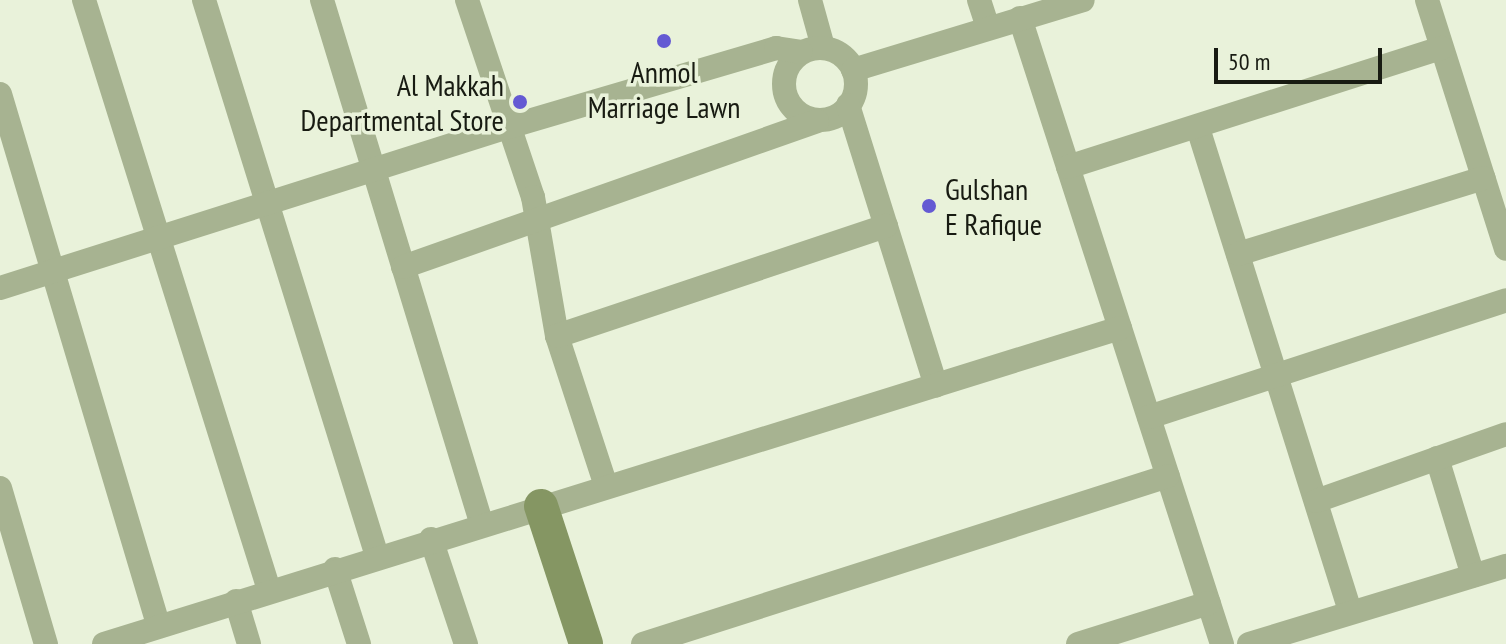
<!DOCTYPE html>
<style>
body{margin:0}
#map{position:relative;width:1506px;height:644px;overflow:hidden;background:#e9f2da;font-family:"PT Sans Narrow",sans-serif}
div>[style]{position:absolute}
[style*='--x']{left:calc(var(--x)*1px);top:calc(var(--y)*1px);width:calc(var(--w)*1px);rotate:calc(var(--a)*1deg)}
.street>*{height:24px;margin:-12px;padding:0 12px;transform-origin:12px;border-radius:12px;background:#a7b391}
.street>.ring{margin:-12px;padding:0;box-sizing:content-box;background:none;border:24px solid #a7b391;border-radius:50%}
.secondary>*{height:34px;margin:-17px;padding:0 17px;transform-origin:17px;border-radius:17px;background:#859663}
.dots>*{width:22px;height:22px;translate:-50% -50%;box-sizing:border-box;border:4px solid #e9f2da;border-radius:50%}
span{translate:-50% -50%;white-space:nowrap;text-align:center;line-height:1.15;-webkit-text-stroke:7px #e9f2da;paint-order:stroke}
.poi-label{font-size:30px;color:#181b12}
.right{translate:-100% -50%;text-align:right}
.left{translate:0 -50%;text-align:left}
.scale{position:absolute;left:1214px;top:48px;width:168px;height:36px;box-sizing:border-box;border:4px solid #181b12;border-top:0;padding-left:10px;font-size:24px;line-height:28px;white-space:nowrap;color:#181b12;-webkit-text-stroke:6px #e9f2da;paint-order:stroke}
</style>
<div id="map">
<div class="street">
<i style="--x:84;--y:0;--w:618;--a:72.59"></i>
<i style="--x:204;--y:0;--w:582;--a:72.72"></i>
<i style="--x:322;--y:0;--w:546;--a:73.06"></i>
<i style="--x:467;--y:0;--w:208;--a:71.5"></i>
<i style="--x:533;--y:197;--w:141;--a:80.2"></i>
<i style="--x:557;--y:336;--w:158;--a:71.9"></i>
<i style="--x:810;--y:0;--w:49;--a:74.5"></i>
<i style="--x:979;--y:0;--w:28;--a:72"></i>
<i style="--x:1427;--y:0;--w:261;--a:72.4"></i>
<i style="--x:1020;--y:18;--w:658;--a:72.12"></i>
<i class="ring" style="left:784px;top:48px;width:48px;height:48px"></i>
<i style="--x:853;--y:70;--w:240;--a:-16.9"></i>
<i style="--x:0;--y:94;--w:553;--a:73.4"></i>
<i style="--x:848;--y:105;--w:294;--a:72.6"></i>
<i style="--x:1198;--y:128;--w:506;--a:72.53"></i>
<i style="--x:1068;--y:167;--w:392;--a:-17.7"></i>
<i style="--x:1238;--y:254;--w:257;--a:-17.2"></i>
<i style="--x:403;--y:267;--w:439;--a:-19.4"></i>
<i style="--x:0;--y:288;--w:530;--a:-17.58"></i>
<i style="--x:505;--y:128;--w:283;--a:-16.4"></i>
<i style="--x:776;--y:48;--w:25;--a:9"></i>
<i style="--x:557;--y:336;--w:347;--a:-18.5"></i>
<i style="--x:1149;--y:417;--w:376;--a:-18.1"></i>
<i style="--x:1437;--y:458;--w:123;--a:73"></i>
<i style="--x:0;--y:488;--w:163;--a:73.6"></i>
<i style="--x:1316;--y:501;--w:201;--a:-19.4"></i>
<i style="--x:431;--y:539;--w:111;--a:71.6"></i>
<i style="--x:335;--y:569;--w:79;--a:72.3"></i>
<i style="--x:236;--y:601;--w:45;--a:73.2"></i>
<i style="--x:104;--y:644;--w:1064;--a:-17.28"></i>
<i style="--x:643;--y:644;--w:551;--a:-17.74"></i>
<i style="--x:1078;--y:644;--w:137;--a:-17.4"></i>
<i style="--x:1249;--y:644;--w:269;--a:-16.9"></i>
</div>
<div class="secondary">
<i style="--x:541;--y:506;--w:145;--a:71.9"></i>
</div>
<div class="dots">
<i style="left:664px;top:41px;background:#645ad3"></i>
<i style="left:520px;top:102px;background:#645ad3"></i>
<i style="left:929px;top:206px;background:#645ad3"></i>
</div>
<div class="poi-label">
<span style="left:664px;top:89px">Anmol<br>Marriage Lawn</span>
<span class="right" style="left:504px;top:102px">Al Makkah<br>Departmental Store</span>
<span class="left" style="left:945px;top:206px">Gulshan<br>E Rafique</span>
</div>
<div class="scale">50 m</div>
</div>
